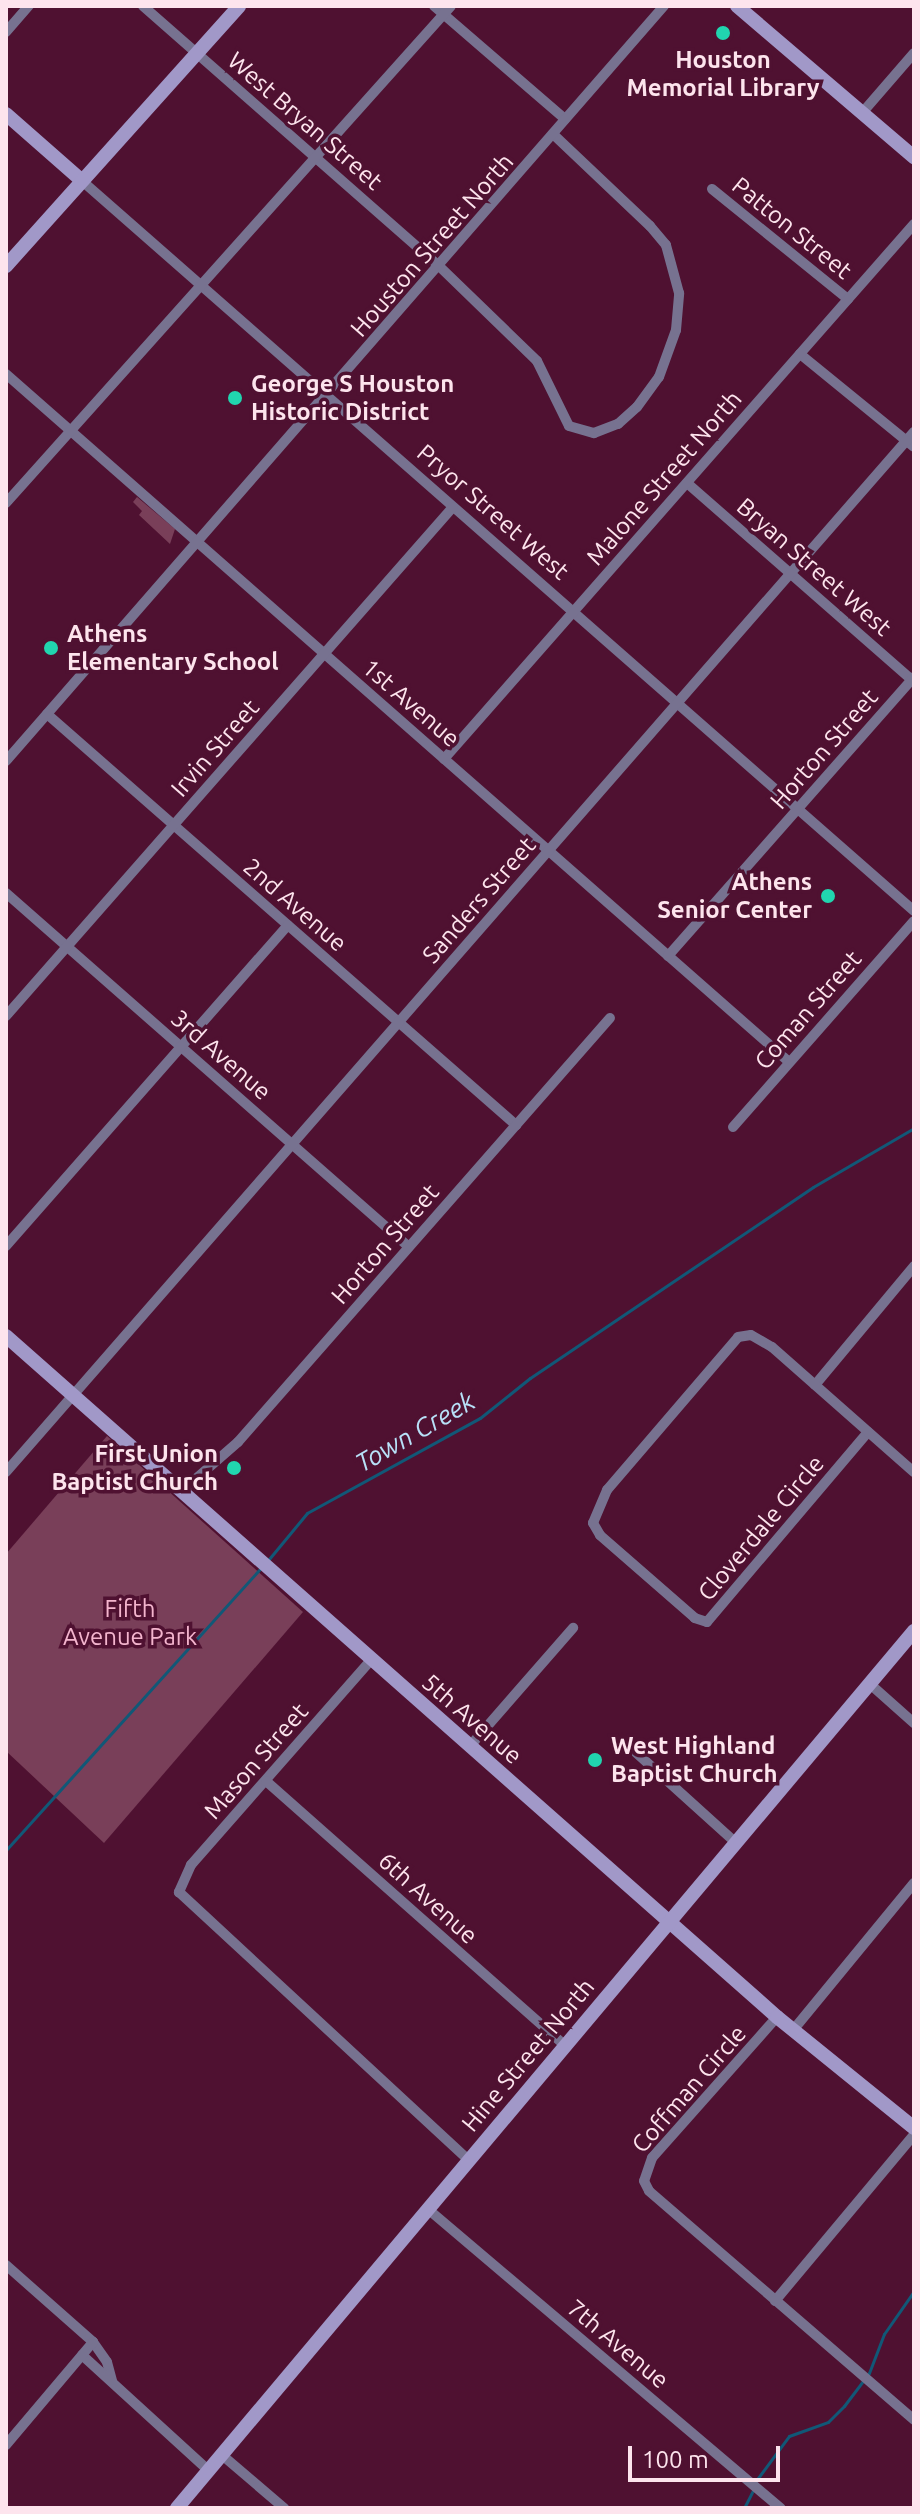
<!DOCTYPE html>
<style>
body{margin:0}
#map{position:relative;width:920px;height:2514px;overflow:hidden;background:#4f1131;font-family:Ubuntu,sans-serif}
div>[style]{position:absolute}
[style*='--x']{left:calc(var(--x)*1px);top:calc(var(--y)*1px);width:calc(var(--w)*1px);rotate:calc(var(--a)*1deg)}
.green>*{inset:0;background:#793f59}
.stream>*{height:3px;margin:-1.5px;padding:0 1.5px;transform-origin:1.5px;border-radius:1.5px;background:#115877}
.street>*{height:10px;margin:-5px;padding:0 5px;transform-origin:5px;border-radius:5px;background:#777290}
.secondary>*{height:14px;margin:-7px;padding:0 7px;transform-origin:7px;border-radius:7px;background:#a198c8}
.dots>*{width:22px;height:22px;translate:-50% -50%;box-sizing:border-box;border:4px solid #4f1131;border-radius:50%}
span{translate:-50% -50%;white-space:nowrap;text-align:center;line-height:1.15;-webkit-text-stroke:7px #4f1131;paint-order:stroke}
.poi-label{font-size:24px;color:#fde4ed;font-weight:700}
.left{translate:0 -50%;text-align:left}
.right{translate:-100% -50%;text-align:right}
.street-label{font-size:24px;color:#fde4ed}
.park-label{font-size:24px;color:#f4b5ce}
.water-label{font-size:26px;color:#b8e1f8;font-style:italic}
.frame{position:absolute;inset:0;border:8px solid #fde4ed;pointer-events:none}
.scale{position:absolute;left:628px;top:2446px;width:152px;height:36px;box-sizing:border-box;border:4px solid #fde4ed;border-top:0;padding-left:10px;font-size:24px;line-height:28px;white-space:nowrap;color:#fde4ed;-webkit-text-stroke:6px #4f1131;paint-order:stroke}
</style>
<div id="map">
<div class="green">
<i style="clip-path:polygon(137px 497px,175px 529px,170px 544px,139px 515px,142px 511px,133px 502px)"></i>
<i style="clip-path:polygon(107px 1436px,303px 1612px,104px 1843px,6px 1751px,6px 1554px)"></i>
</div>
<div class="stream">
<i style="--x:269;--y:1559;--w:60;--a:-50.4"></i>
<i style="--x:307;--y:1513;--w:197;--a:-28.8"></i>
<i style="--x:480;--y:1418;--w:64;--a:-38.7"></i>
<i style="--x:530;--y:1378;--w:341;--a:-34"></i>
<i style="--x:813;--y:1187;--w:117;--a:-30.3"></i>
<i style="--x:6;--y:1850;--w:380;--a:-47.9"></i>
<i style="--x:755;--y:2482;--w:57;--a:-53.5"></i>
<i style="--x:789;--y:2436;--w:41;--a:-19.7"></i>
<i style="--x:828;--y:2422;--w:23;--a:-45"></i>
<i style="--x:844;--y:2406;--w:41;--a:-52.9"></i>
<i style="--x:869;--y:2373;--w:42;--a:-69"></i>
<i style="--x:884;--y:2334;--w:52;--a:-55.1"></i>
<i style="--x:744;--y:2508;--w:20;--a:-63"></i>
</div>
<div class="street">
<i style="--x:143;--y:6;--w:395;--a:41.3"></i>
<i style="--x:440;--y:267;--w:135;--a:44.1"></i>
<i style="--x:537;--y:361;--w:72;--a:63.8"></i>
<i style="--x:569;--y:426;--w:26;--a:16"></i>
<i style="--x:594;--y:433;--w:26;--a:-21"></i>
<i style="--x:618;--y:424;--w:25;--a:-42"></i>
<i style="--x:637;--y:407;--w:37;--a:-54"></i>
<i style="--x:659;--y:377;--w:50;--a:-70.1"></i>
<i style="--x:676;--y:330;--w:37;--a:-85"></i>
<i style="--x:679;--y:293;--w:50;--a:-105.2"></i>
<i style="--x:666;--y:245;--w:25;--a:-130"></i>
<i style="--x:650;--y:226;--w:134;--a:-136.5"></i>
<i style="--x:434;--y:6;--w:173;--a:40.8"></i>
<i style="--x:6;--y:32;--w:35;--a:-49"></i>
<i style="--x:862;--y:113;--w:79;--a:-49.1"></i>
<i style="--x:81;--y:180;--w:1108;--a:41.27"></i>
<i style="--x:712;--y:189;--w:175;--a:39"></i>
<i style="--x:800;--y:354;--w:147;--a:39.2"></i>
<i style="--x:6;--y:374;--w:1042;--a:41.3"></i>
<i style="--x:687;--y:483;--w:302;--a:41.2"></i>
<i style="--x:6;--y:503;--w:667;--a:-48.16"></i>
<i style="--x:47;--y:714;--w:624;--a:41.23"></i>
<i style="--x:444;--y:759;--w:712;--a:-48.7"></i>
<i style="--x:6;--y:761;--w:1001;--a:-48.93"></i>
<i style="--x:6;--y:893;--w:536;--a:41.3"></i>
<i style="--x:668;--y:956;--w:372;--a:-48.6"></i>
<i style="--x:6;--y:1016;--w:677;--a:-48.71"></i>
<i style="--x:733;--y:1127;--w:274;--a:-48.7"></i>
<i style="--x:6;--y:1246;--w:427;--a:-48.7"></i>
<i style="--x:815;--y:1385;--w:155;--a:-50.2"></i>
<i style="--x:868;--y:1432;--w:249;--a:130.3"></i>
<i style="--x:707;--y:1622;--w:13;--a:-162"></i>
<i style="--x:695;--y:1618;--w:126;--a:-138.9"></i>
<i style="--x:600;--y:1535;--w:14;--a:-120"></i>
<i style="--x:593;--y:1523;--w:36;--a:-67"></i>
<i style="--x:607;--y:1490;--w:201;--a:-49.4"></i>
<i style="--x:738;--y:1337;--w:13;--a:-9"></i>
<i style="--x:751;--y:1335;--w:24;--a:30"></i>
<i style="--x:772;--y:1347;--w:189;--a:41.4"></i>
<i style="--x:6;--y:1472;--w:1381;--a:-48.88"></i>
<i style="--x:183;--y:1490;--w:73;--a:-41.1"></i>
<i style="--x:238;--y:1442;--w:564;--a:-48.74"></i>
<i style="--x:371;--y:1660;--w:273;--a:131.3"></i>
<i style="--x:191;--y:1865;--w:30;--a:114"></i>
<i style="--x:179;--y:1892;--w:394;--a:42.8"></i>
<i style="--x:870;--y:1684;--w:59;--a:41.6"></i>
<i style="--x:470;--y:1746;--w:157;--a:-48.9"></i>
<i style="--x:631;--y:1748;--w:140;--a:42.1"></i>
<i style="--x:266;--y:1781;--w:398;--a:41.5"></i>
<i style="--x:777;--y:2017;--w:188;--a:131.6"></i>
<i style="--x:652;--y:2158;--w:24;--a:109"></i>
<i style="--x:644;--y:2181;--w:11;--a:63"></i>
<i style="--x:649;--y:2191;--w:350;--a:40.8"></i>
<i style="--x:794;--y:2029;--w:189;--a:-50.6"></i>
<i style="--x:429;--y:2210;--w:461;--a:40.3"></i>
<i style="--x:6;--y:2265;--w:116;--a:41.5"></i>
<i style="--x:93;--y:2342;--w:24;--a:55"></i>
<i style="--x:107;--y:2362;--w:20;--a:75"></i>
<i style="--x:775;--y:2301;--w:217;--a:-50.1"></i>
<i style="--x:82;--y:2355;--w:171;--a:42.4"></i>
<i style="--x:6;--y:2445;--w:135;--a:-49.8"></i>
<i style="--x:222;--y:2455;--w:82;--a:40.5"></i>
</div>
<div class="secondary">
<i style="--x:737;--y:6;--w:233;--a:40.5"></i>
<i style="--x:6;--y:114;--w:100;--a:41.3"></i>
<i style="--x:6;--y:266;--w:349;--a:-48.1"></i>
<i style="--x:6;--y:1336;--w:1029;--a:41.45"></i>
<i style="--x:777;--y:2017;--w:176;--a:39"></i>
<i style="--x:177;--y:2508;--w:1146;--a:-49.96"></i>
</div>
<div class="dots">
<i style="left:723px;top:33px;background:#21d5af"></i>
<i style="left:235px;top:398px;background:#21d5af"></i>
<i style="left:51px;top:648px;background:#21d5af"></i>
<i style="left:828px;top:896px;background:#21d5af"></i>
<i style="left:234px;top:1468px;background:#21d5af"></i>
<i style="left:595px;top:1760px;background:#21d5af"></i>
</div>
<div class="poi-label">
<span style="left:723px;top:74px">Houston<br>Memorial Library</span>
<span class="left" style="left:251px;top:398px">George S Houston<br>Historic District</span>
<span class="left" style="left:67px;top:648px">Athens<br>Elementary School</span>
<span class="right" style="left:812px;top:896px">Athens<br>Senior Center</span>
<span class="right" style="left:218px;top:1468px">First Union<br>Baptist Church</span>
<span class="left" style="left:611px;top:1760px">West Highland<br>Baptist Church</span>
</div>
<div class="street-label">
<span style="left:305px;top:121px;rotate:41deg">West Bryan Street</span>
<span style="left:792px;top:228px;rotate:39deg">Patton Street</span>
<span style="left:432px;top:245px;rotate:-49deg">Houston Street North</span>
<span style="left:664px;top:478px;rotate:-49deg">Malone Street North</span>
<span style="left:493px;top:512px;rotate:41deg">Pryor Street West</span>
<span style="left:814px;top:567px;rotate:41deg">Bryan Street West</span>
<span style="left:411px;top:703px;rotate:41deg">1st Avenue</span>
<span style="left:215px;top:748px;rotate:-49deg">Irvin Street</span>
<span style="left:824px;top:749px;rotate:-49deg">Horton Street</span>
<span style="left:479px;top:900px;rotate:-49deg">Sanders Street</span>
<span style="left:295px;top:905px;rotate:41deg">2nd Avenue</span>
<span style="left:808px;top:1010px;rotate:-49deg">Coman Street</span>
<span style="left:221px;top:1055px;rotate:41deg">3rd Avenue</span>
<span style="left:385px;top:1244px;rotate:-49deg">Horton Street</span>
<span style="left:761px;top:1528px;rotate:-50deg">Cloverdale Circle</span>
<span style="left:472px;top:1719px;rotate:41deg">5th Avenue</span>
<span style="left:256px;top:1761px;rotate:-49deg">Mason Street</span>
<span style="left:428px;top:1898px;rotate:42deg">6th Avenue</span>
<span style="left:528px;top:2055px;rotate:-50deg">Hine Street North</span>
<span style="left:689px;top:2089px;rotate:-49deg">Coffman Circle</span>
<span style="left:618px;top:2344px;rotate:40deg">7th Avenue</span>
</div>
<div class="park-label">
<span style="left:130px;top:1623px">Fifth<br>Avenue Park</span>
</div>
<div class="water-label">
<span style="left:415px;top:1432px;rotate:-30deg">Town Creek</span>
</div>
<div class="frame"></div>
<div class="scale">100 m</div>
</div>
